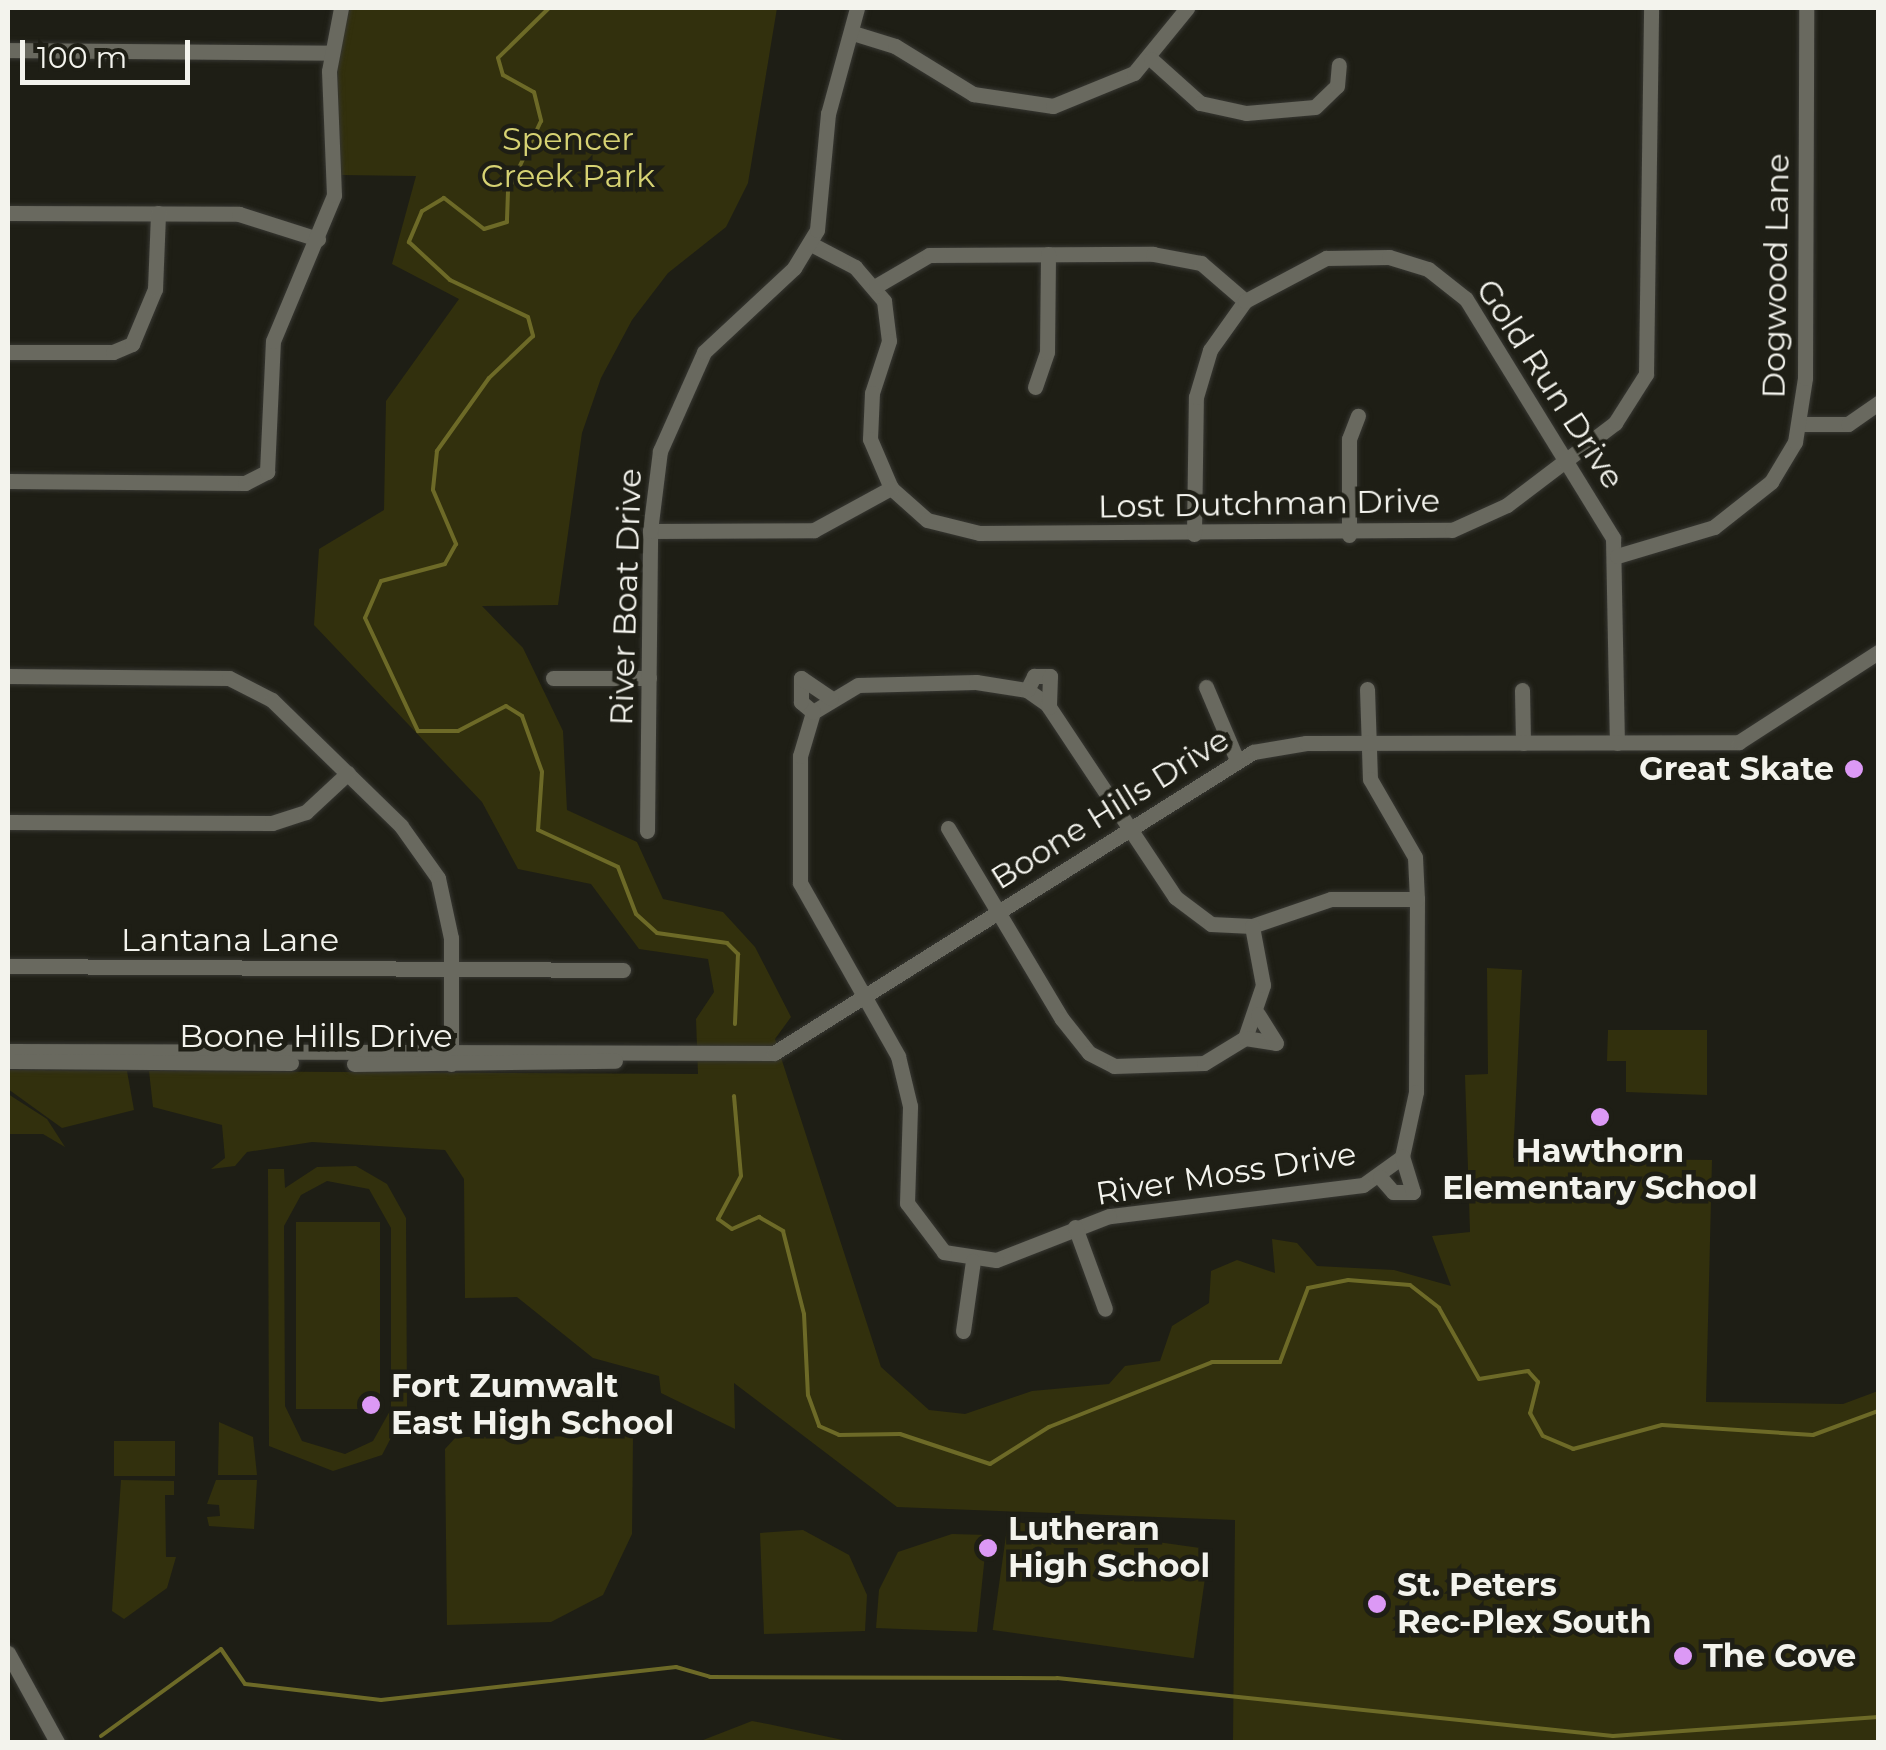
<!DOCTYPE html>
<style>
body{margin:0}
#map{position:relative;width:1886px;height:1750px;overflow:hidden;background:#1e1e15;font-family:Montserrat,sans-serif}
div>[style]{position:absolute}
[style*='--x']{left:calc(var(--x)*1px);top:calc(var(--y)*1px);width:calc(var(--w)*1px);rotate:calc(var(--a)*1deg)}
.green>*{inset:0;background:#32300d;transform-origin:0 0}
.stream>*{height:4px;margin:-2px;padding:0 2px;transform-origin:2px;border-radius:2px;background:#6d6a27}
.roads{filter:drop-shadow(0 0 2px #373732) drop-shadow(0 0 2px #373732)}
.minor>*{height:15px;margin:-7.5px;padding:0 7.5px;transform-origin:7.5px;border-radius:7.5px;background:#69695f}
.dots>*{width:28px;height:28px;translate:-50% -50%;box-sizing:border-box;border:5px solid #1e1e15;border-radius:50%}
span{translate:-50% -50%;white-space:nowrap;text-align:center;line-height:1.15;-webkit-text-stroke:9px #1e1e15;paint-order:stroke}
.park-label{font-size:32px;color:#d6d273}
.street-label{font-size:32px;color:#f3f3ed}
.poi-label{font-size:32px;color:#f3f3ed;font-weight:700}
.right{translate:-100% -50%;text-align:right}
.left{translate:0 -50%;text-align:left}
.frame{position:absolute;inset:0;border:10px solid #f3f3ed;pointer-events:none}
.scale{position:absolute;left:20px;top:40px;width:170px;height:45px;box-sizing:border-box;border:5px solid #f3f3ed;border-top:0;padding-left:12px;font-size:30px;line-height:35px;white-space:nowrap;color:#f3f3ed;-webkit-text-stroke:8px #1e1e15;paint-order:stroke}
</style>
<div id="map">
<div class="green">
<i style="clip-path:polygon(350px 8px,777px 8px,748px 183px,726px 227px,668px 273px,632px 320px,601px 378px,582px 433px,558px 605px,482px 606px,523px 648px,563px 731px,567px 810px,637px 842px,663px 899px,723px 912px,755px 947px,791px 1017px,775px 1039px,881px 1367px,929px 1410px,965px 1414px,1032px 1391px,1109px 1384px,1125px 1366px,1160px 1361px,1172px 1326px,1209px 1303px,1211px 1271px,1237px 1260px,1275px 1273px,1272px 1239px,1297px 1243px,1317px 1266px,1394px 1270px,1451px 1286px,1432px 1236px,1470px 1232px,1465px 1075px,1488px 1074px,1487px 968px,1522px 970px,1513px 1158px,1712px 1160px,1706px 1402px,1843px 1404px,1878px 1391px,1878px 1742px,1233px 1742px,1235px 1520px,897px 1507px,734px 1383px,735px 1429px,661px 1393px,659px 1376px,593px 1358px,517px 1297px,465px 1298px,464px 1179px,445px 1150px,312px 1142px,247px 1152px,235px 1166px,211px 1169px,225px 1158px,222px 1125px,153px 1107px,149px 1071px,698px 1074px,696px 1019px,714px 992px,708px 959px,639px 949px,591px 884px,518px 869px,482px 802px,314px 625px,319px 549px,384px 510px,386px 401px,459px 299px,392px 264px,416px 176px,341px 175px,337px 58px)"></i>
<i style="clip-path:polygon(1608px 1030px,1707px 1030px,1707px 1095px,1626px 1092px,1626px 1061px,1607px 1061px)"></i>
<i style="clip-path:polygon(8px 1070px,127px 1071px,134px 1110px,62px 1128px,8px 1089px)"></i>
<i style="clip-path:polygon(8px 1094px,47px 1119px,65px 1147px,43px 1134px,8px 1134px)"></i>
<i style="clip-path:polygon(evenodd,356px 1166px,387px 1184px,406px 1218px,407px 1407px,382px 1455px,333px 1471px,269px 1446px,268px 1169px,284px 1169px,285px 1188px,317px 1167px,356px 1166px,327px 1181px,369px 1189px,391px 1228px,391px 1409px,373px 1441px,345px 1454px,302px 1441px,285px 1406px,284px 1226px,301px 1195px,327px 1181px)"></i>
<i style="left:380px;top:1222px;width:187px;height:84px;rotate:90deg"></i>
<i style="clip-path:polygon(219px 1422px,253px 1437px,257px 1475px,218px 1475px)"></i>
<i style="clip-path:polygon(633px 1436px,632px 1534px,603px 1595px,551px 1622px,447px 1625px,445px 1449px,456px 1437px)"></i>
<i style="left:114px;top:1441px;width:61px;height:35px"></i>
<i style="clip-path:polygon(121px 1480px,174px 1481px,174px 1495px,165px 1495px,166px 1557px,176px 1557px,167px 1588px,124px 1619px,112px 1611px)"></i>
<i style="clip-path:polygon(216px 1480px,257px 1480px,254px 1529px,209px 1526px,207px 1517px,220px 1516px,219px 1505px,207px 1504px)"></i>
<i style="left:1008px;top:1521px;width:203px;height:110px;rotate:8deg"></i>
<i style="clip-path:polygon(803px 1530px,849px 1555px,867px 1595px,865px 1631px,764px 1634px,760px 1533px)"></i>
<i style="clip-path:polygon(952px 1534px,987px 1535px,977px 1632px,876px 1628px,879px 1590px,898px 1552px)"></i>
<i style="clip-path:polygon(752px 1721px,768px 1724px,852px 1742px,698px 1742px)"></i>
</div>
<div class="stream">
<i style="--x:549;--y:8;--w:71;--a:135.6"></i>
<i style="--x:498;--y:58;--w:18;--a:74"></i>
<i style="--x:503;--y:75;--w:35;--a:29"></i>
<i style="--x:534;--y:92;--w:30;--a:76"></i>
<i style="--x:541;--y:121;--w:77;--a:115.2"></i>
<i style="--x:508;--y:191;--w:31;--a:92"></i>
<i style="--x:507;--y:222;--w:24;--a:163"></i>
<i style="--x:484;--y:229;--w:51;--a:-142.2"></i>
<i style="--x:444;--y:198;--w:26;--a:149"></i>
<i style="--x:422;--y:211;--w:34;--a:113"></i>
<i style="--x:409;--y:242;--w:56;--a:42.8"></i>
<i style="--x:450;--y:280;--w:86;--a:25.4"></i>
<i style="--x:528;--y:317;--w:20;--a:75"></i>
<i style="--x:533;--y:336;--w:61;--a:136.3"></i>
<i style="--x:489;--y:378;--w:90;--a:125.5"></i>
<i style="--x:437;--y:451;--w:39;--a:96"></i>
<i style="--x:433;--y:490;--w:59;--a:66.9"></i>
<i style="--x:456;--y:544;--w:23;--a:119"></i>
<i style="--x:445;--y:564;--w:66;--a:165.1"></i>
<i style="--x:381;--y:581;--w:40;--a:113.4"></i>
<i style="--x:365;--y:618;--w:125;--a:64.9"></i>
<i style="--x:418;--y:731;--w:40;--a:0"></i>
<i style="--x:458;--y:731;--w:54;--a:-27.5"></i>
<i style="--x:506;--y:706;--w:19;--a:32"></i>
<i style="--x:522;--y:716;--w:59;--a:70.3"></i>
<i style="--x:542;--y:772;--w:58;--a:93.9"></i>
<i style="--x:538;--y:830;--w:88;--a:24.8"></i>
<i style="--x:618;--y:867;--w:50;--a:69"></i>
<i style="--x:636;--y:914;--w:28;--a:42"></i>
<i style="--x:657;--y:933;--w:71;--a:8.1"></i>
<i style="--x:727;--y:943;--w:16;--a:45"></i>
<i style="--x:738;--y:954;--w:70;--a:92.5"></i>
<i style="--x:734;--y:1096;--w:80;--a:85"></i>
<i style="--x:741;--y:1176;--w:49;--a:118.1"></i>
<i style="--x:718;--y:1219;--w:17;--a:36"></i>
<i style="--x:732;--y:1229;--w:30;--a:-24"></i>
<i style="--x:759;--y:1217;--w:28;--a:30"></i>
<i style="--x:783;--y:1231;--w:86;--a:75.8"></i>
<i style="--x:804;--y:1314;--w:81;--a:87.2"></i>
<i style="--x:808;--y:1395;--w:33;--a:70"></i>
<i style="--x:819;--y:1426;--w:22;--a:24"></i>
<i style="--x:839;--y:1435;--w:61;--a:-0.9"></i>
<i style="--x:900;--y:1434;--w:95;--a:18.4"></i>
<i style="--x:990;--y:1464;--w:70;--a:-32.1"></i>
<i style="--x:1049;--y:1427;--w:175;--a:-21.7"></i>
<i style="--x:1212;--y:1362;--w:68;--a:0"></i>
<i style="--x:1280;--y:1362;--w:79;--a:-69.3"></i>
<i style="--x:1308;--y:1288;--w:41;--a:-11.3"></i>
<i style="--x:1348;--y:1280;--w:62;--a:4.6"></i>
<i style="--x:1410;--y:1285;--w:37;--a:38"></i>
<i style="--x:1439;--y:1308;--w:81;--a:60.6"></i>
<i style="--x:1479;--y:1379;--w:50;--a:-9.3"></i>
<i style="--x:1528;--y:1371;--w:15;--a:48"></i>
<i style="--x:1538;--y:1382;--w:32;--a:104"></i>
<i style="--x:1530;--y:1413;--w:26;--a:61"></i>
<i style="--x:1543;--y:1436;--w:33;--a:23"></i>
<i style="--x:1573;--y:1449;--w:92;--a:-15.1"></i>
<i style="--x:1662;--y:1425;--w:151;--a:3.8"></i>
<i style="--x:1813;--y:1435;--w:69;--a:-20.3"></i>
<i style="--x:101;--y:1736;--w:148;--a:-35.9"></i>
<i style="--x:221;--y:1649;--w:42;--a:55.6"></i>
<i style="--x:245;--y:1684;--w:137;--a:6.7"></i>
<i style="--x:381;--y:1700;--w:297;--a:-6.4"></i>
<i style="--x:676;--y:1667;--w:35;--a:16"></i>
<i style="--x:710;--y:1677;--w:347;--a:0.2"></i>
<i style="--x:1057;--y:1678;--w:559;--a:5.96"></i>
<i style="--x:1613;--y:1736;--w:266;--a:-4.1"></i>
</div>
<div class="roads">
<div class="minor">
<i style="--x:853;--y:33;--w:44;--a:17.2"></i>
<i style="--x:895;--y:46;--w:92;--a:31.6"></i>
<i style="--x:973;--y:94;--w:81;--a:8.5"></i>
<i style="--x:1053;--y:106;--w:87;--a:-22.2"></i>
<i style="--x:1134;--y:73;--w:84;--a:-50.8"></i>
<i style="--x:8;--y:50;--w:321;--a:0.5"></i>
<i style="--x:1151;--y:59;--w:66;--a:41.9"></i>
<i style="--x:1200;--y:103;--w:47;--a:12.3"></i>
<i style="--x:1246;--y:113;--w:69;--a:-5"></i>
<i style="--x:1315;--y:107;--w:30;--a:-44"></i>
<i style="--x:1337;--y:86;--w:21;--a:-85"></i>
<i style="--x:8;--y:213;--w:231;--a:0.2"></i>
<i style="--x:239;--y:214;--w:83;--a:17.6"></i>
<i style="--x:811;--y:244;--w:50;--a:27.6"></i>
<i style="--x:855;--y:267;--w:45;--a:49.5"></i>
<i style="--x:884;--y:301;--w:40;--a:82.9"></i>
<i style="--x:889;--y:341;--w:55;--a:108.1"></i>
<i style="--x:872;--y:393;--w:46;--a:92.5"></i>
<i style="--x:870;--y:439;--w:53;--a:66.8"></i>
<i style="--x:891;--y:488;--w:48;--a:41.6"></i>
<i style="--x:927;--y:520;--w:54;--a:14"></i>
<i style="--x:979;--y:533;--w:473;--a:-0.4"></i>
<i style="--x:1452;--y:530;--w:60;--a:-24.4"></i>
<i style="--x:1507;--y:505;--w:136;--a:-37.2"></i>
<i style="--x:1615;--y:423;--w:58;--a:-57.7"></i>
<i style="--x:1646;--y:374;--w:366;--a:-89.2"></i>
<i style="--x:876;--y:286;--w:61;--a:-30.3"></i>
<i style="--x:929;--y:255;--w:224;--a:-0.3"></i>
<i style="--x:1153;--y:254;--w:49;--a:10.6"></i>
<i style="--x:1201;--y:263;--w:58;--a:40.8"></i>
<i style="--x:8;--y:352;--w:105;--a:0"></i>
<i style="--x:113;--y:352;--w:21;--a:-23"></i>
<i style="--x:132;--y:344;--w:60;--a:-67.3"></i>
<i style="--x:155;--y:289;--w:76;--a:-87.7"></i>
<i style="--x:1035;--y:387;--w:37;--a:-71"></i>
<i style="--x:1047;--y:352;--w:98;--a:-89.4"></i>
<i style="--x:1800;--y:424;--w:48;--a:0"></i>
<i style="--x:1848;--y:424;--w:37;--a:-35"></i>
<i style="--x:8;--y:481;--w:237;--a:0.5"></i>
<i style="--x:245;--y:483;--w:25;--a:-27"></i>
<i style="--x:267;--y:472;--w:131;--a:-87.4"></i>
<i style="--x:273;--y:341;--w:158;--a:-67.3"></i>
<i style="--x:334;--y:195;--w:124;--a:-92.3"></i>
<i style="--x:329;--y:71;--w:64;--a:-79.2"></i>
<i style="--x:650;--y:531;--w:164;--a:-0.3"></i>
<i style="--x:814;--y:530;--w:88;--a:-28.6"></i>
<i style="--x:1194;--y:534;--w:137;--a:-89.2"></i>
<i style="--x:1196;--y:397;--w:49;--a:-73.4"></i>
<i style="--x:1210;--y:350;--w:60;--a:-54.5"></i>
<i style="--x:1245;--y:301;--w:92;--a:-28"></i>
<i style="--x:1326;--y:258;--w:63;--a:-0.9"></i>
<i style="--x:1389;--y:257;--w:41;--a:17.1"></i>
<i style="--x:1428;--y:269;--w:48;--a:38.3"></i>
<i style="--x:1466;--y:299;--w:281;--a:58.4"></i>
<i style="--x:1613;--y:538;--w:205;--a:88.9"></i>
<i style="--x:1349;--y:535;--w:96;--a:-90"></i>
<i style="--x:1349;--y:439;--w:25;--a:-69"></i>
<i style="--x:1617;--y:556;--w:101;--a:-16.6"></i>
<i style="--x:1714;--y:527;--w:73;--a:-38.3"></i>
<i style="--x:1771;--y:482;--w:47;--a:-59"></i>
<i style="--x:1795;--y:442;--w:65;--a:-81.1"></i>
<i style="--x:1805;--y:378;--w:370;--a:-89.8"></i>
<i style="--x:8;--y:676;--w:221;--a:0.5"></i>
<i style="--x:229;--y:678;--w:48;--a:27.1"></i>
<i style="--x:272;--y:700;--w:180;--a:44.3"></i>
<i style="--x:401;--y:826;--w:64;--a:54.6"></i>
<i style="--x:438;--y:878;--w:61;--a:77.8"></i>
<i style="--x:451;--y:938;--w:126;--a:90"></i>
<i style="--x:553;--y:678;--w:96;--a:0"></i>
<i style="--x:1206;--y:687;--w:79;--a:67"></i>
<i style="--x:1367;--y:689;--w:90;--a:88.1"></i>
<i style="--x:1370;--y:779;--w:90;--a:60"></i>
<i style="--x:1415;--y:857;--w:42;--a:87.3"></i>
<i style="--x:1417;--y:899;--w:193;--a:90.3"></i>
<i style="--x:1416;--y:1092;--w:66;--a:102.2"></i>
<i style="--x:1402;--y:1157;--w:48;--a:144.3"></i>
<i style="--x:1363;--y:1185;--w:256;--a:173"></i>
<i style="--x:1109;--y:1216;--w:121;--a:158.7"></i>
<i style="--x:996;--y:1260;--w:53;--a:-171.3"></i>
<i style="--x:944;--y:1252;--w:61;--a:-127.1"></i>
<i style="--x:907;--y:1203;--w:97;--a:-88.2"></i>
<i style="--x:910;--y:1106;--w:51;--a:-103.5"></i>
<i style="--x:898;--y:1056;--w:199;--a:-119.5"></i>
<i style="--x:800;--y:883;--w:127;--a:-90"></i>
<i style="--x:800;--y:756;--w:46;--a:-73.5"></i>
<i style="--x:813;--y:712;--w:52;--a:-31"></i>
<i style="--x:858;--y:685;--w:118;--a:-1.5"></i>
<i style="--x:976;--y:682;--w:52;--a:8.9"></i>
<i style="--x:1027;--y:690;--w:24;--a:35"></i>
<i style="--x:1047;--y:704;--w:232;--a:56.4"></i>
<i style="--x:1175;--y:897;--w:45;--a:36.9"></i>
<i style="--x:1211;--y:924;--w:41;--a:2.8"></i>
<i style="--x:1252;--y:926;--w:83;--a:-18.9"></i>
<i style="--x:1331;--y:899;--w:86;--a:0"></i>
<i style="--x:1027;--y:690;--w:16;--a:-63"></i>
<i style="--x:1034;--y:676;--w:16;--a:0"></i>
<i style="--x:1050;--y:676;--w:31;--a:92"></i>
<i style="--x:1522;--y:690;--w:53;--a:88.9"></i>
<i style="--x:813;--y:712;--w:16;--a:-140"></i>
<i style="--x:801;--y:702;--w:24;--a:-90"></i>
<i style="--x:801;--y:678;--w:36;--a:34"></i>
<i style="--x:8;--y:822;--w:264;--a:0.2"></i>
<i style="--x:272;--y:823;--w:36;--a:-18"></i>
<i style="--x:306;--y:812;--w:57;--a:-42.9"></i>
<i style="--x:948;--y:828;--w:222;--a:59.2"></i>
<i style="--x:1062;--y:1019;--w:43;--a:51.5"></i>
<i style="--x:1089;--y:1053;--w:28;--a:27"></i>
<i style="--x:1114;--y:1066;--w:90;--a:-1.9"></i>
<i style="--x:1204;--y:1063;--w:48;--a:-31.4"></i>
<i style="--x:1245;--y:1038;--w:56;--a:-71.2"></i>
<i style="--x:1263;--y:985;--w:60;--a:-100.6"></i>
<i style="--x:647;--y:831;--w:300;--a:-89.4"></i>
<i style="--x:650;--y:531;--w:81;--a:-82.9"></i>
<i style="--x:660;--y:451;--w:108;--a:-66"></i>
<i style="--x:704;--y:352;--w:123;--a:-43"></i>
<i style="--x:794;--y:268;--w:44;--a:-58.8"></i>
<i style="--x:817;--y:230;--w:117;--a:-84.6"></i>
<i style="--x:828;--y:114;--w:110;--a:-74.7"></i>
<i style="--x:8;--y:966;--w:615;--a:0.37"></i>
<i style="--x:1245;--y:1038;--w:31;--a:9"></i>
<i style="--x:1276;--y:1043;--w:34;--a:-122"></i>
<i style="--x:8;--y:1051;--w:766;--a:0.15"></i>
<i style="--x:774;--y:1053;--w:566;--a:-32.14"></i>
<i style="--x:1253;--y:752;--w:54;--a:-9.6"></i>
<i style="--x:1306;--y:743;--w:433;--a:-0.1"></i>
<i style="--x:1739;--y:742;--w:166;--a:-32.9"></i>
<i style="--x:8;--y:1061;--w:283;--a:0.4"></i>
<i style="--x:354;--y:1064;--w:261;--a:-0.7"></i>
<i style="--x:1380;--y:1177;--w:20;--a:49"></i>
<i style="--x:1393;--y:1192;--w:20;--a:0"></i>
<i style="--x:1413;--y:1192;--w:37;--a:-107"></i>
<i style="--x:1075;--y:1227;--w:87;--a:69.9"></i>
<i style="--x:963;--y:1331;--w:71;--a:-81.9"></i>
<i style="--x:8;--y:1653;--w:102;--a:61.2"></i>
</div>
</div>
<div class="dots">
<i style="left:1854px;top:769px;background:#dc99f5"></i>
<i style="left:1600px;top:1117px;background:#dc99f5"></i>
<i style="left:371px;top:1405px;background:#dc99f5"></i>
<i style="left:988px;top:1548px;background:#dc99f5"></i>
<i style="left:1377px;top:1604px;background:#dc99f5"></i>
<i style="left:1683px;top:1656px;background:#dc99f5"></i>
</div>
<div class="park-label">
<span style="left:568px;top:158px">Spencer<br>Creek Park</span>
</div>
<div class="street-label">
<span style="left:1776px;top:276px;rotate:-89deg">Dogwood Lane</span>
<span style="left:1550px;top:384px;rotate:57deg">Gold Run Drive</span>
<span style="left:1269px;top:504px;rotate:-1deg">Lost Dutchman Drive</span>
<span style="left:626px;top:597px;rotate:-88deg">River Boat Drive</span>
<span style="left:1110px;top:809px;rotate:-32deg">Boone Hills Drive</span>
<span style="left:230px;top:940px">Lantana Lane</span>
<span style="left:316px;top:1036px">Boone Hills Drive</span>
<span style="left:1226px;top:1174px;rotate:-9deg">River Moss Drive</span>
</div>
<div class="poi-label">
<span class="right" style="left:1834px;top:769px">Great Skate</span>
<span style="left:1600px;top:1170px">Hawthorn<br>Elementary School</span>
<span class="left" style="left:391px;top:1405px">Fort Zumwalt<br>East High School</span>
<span class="left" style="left:1008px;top:1548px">Lutheran<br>High School</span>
<span class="left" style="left:1397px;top:1604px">St. Peters<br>Rec-Plex South</span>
<span class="left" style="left:1703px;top:1656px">The Cove</span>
</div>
<div class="frame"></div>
<div class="scale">100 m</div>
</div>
